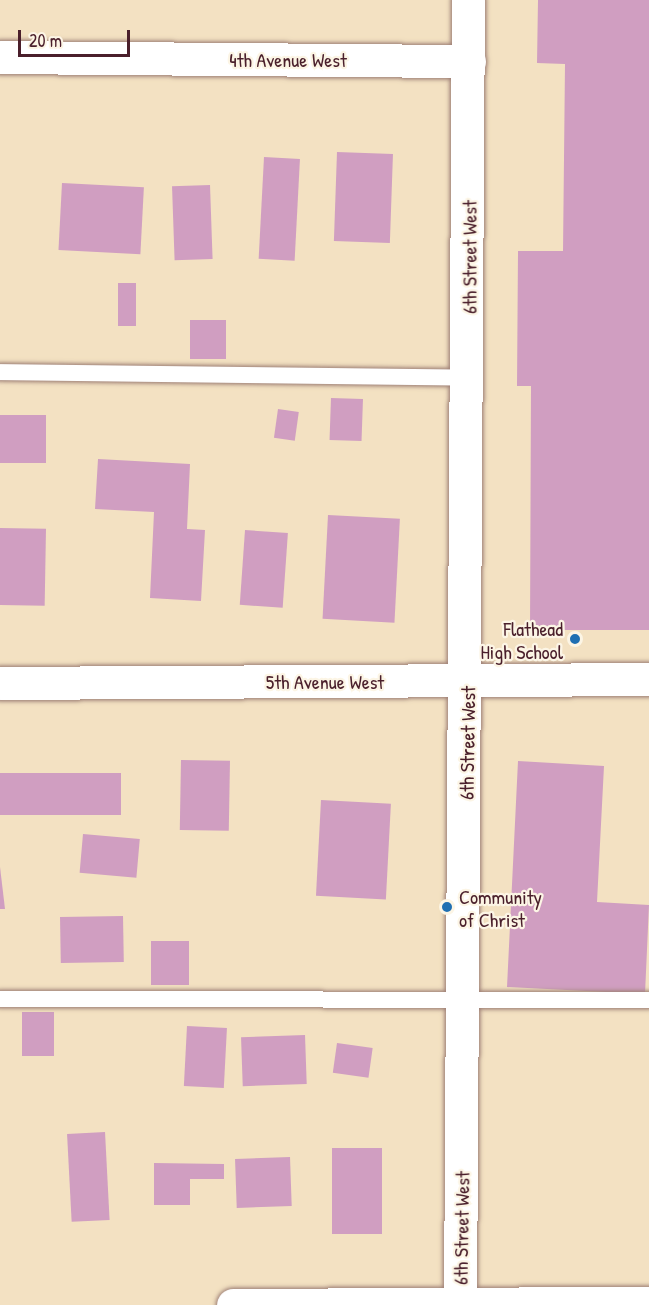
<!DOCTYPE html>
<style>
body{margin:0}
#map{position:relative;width:649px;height:1305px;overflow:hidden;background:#f3e1c2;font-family:"Patrick Hand",sans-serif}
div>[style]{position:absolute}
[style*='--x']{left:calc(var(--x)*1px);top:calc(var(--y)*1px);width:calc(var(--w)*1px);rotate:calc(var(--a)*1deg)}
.building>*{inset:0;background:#d09ec1;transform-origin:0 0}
.roads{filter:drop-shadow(0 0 2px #9e8076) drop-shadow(0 0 2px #9e8076)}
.service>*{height:16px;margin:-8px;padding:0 8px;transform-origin:8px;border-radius:8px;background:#fff}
.minor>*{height:33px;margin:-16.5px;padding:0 16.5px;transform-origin:16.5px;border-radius:16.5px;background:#fff}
.tertiary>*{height:33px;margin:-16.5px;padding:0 16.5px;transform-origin:16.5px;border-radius:16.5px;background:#fff}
.dots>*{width:16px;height:16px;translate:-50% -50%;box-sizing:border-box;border:3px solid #fcf5e5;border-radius:50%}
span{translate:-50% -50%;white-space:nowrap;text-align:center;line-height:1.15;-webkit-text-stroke:4.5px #fcf5e5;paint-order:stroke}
.street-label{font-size:20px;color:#4a1f2b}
.poi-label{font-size:20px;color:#4a1f2b}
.right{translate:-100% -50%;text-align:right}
.left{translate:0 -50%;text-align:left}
.scale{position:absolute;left:18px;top:30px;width:112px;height:27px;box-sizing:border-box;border:3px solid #4a1f2b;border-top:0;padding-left:8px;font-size:18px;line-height:21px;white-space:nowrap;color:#4a1f2b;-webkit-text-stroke:4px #fcf5e5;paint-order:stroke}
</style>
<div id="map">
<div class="building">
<i style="clip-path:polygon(538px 0,649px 0,649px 630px,530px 630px,531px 386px,517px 386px,518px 251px,563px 251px,565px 64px,537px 63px)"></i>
<i style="left:337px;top:152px;width:56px;height:89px;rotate:2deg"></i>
<i style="left:264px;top:157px;width:36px;height:102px;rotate:3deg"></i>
<i style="left:62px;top:183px;width:82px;height:67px;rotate:3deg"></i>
<i style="left:210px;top:185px;width:74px;height:38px;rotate:88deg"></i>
<i style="left:118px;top:283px;width:18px;height:43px"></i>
<i style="left:190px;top:320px;width:36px;height:39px"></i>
<i style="left:331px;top:398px;width:32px;height:42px;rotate:2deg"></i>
<i style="left:278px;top:409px;width:21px;height:29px;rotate:8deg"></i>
<i style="left:46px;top:415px;width:48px;height:46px;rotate:90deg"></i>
<i style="clip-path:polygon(98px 459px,190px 464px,187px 529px,205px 530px,201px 601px,150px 598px,154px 512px,95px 509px)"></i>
<i style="left:328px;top:515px;width:72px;height:104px;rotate:3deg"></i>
<i style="left:0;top:528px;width:46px;height:77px;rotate:1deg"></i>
<i style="left:245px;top:530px;width:43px;height:75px;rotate:4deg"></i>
<i style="left:181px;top:760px;width:49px;height:70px;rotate:1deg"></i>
<i style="clip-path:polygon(518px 761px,604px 766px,597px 902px,649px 905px,645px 994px,507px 987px)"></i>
<i style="left:0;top:773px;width:121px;height:42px"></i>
<i style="left:321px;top:800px;width:70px;height:96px;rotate:3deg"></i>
<i style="left:83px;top:834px;width:57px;height:39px;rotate:5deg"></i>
<i style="clip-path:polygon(0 867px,5px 909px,0 909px)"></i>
<i style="left:123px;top:916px;width:46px;height:63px;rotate:89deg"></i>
<i style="left:151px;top:941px;width:38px;height:44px"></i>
<i style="left:22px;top:1012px;width:32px;height:44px"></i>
<i style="left:187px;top:1026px;width:40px;height:60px;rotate:3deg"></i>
<i style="left:305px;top:1035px;width:49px;height:64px;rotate:88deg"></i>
<i style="left:337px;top:1043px;width:36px;height:30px;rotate:8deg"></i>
<i style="left:105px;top:1132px;width:88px;height:38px;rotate:87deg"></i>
<i style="left:332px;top:1148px;width:50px;height:86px"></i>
<i style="left:290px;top:1157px;width:49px;height:55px;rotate:88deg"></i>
<i style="clip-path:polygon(154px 1163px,224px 1164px,224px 1179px,190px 1179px,190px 1205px,154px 1205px)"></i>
</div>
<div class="roads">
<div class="service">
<i style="--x:0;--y:372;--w:469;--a:0.7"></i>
<i style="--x:0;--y:999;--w:649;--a:0.09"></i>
</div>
<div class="minor">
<i style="--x:0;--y:57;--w:469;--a:0.5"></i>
<i style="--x:233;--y:1305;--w:416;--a:-0.3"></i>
<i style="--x:460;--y:1305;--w:1305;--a:-89.65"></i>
</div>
<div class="tertiary">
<i style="--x:0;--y:683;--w:649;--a:-0.35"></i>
</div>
</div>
<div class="dots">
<i style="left:575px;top:639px;background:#1f6fb2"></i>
<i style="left:447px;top:907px;background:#1f6fb2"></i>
</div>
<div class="street-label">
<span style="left:288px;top:59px">4th Avenue West</span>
<span style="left:469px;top:257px;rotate:-90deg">6th Street West</span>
<span style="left:325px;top:681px">5th Avenue West</span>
<span style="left:467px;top:743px;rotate:-89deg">6th Street West</span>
<span style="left:461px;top:1228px;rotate:-89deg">6th Street West</span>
</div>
<div class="poi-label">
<span class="right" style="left:563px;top:640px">Flathead<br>High School</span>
<span class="left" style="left:459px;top:908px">Community<br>of Christ</span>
</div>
<div class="scale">20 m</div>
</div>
